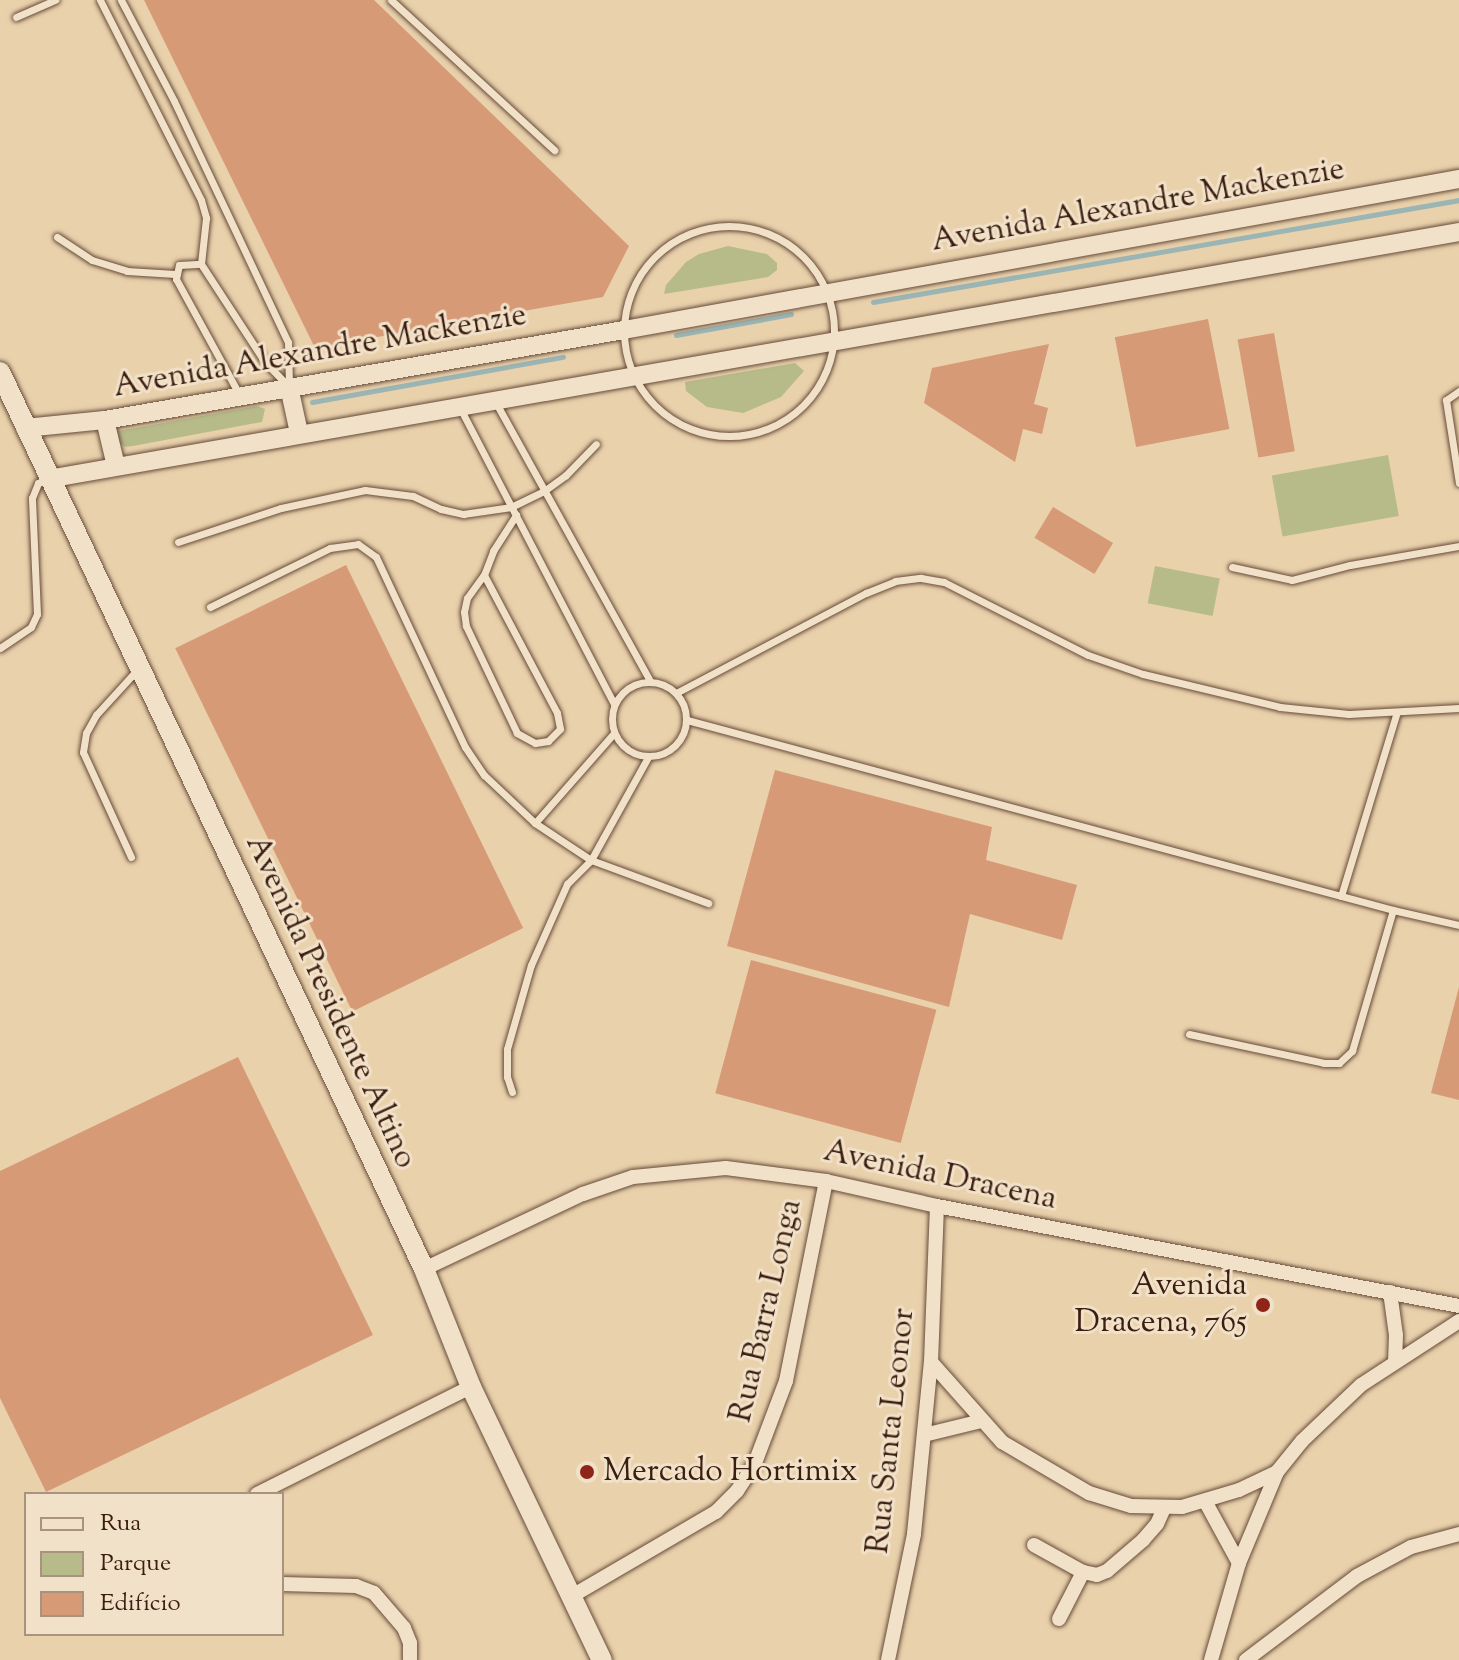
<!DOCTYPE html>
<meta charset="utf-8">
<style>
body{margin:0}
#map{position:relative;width:1459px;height:1660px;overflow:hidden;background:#e9d1ac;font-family:"Sorts Mill Goudy",serif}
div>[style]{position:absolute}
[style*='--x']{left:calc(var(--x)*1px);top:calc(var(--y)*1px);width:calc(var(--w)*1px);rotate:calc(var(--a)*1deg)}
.green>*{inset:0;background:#b7bb89;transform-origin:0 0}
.stream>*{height:5px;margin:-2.5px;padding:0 2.5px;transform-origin:2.5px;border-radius:2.5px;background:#9bb5b4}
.building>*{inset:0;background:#d79a77;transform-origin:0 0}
.roads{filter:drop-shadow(0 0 2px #674b38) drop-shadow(0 0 2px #674b38)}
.service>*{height:7px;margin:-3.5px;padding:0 3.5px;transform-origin:3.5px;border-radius:3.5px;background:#f1e1c9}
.service>.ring{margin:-3.5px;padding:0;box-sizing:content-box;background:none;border:7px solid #f1e1c9;border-radius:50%}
.minor>*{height:14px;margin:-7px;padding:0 7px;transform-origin:7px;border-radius:7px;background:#f1e1c9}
.tertiary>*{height:18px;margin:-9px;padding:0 9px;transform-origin:9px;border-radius:9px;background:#f1e1c9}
.secondary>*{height:20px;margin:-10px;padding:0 10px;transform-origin:10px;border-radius:10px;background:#f1e1c9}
.dots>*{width:22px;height:22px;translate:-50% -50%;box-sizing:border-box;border:4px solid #f1e1c9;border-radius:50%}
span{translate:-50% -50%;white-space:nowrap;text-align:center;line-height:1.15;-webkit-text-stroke:6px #f1e1c9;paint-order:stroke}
.street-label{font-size:32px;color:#3c1e11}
.poi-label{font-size:32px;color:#3c1e11}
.right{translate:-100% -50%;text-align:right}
.left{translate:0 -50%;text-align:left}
.legend{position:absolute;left:24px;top:1492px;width:260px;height:144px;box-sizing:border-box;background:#f1e1c9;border:2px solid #a9937f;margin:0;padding:10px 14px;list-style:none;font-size:24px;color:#3c1e11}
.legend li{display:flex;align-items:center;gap:16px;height:40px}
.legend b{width:40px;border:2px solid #a9937f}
</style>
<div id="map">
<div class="green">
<i style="clip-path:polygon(728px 246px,767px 254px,777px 263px,777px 270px,768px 277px,664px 294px,666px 285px,686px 262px,699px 254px)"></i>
<i style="clip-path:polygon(795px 363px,804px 371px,781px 397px,743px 413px,707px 407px,686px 391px,685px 382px)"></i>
<i style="clip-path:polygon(257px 406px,265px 409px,262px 422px,133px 446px,125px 447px,114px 438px,118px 431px)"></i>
<i style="left:1388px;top:455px;width:62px;height:118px;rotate:80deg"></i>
<i style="left:1155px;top:566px;width:66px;height:38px;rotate:11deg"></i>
</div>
<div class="stream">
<i style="--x:873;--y:302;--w:595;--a:-9.87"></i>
<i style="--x:676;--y:335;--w:117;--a:-10.3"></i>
<i style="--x:312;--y:402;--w:255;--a:-10.2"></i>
</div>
<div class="building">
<i style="clip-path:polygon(144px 0,374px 0,629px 246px,603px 297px,315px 348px)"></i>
<i style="left:1208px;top:319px;width:112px;height:95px;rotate:79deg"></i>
<i style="left:1274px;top:333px;width:120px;height:37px;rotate:80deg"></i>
<i style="clip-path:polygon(1049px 344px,1034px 404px,1048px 408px,1042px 434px,1023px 429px,1015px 462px,924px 403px,932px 368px)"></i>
<i style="left:1053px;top:507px;width:70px;height:36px;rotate:31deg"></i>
<i style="left:346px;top:565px;width:404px;height:190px;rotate:64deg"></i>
<i style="clip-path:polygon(775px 770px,992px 827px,986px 860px,1077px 885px,1062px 940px,970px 914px,949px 1007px,727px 946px)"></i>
<i style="left:751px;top:960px;width:192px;height:138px;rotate:15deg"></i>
<i style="clip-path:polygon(1459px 987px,1459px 1100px,1431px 1093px)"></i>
<i style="clip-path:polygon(238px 1057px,373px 1335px,46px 1492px,0 1398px,0 1171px)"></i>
</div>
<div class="roads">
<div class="service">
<i style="--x:100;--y:0;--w:224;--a:63.2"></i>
<i style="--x:201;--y:200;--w:19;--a:74"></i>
<i style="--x:206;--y:218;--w:46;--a:96.2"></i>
<i style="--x:121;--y:0;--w:114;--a:62.3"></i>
<i style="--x:174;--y:101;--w:267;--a:64.7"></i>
<i style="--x:288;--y:342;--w:45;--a:88.7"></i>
<i style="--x:391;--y:0;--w:222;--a:42.6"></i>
<i style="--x:16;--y:17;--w:43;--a:-23.6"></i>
<i class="ring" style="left:624px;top:226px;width:203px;height:203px"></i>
<i style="--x:57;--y:237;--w:42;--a:33.3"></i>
<i style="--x:92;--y:260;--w:37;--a:17"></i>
<i style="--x:127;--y:271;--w:48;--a:3.6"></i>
<i style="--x:1459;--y:391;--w:16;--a:145"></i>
<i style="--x:1446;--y:400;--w:84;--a:81.1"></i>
<i style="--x:239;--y:394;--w:131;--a:-118.7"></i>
<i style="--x:176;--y:279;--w:14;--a:-78"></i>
<i style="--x:179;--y:265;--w:22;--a:-3"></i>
<i style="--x:201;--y:264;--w:117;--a:56.9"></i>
<i style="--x:265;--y:362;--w:33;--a:46"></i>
<i style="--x:496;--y:403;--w:318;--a:61"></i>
<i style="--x:460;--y:408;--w:334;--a:62.5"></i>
<i style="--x:178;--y:542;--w:108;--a:-18.3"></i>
<i style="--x:281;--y:508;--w:86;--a:-12.1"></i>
<i style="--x:365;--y:490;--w:48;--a:7.1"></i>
<i style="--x:413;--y:496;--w:31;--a:25"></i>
<i style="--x:441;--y:509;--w:23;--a:13"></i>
<i style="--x:463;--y:514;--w:49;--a:-8.3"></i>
<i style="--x:511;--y:507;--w:37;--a:-26"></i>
<i style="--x:544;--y:491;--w:27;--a:-36"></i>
<i style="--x:566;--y:475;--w:43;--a:-45.9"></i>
<i style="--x:1232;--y:567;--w:61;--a:12.2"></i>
<i style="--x:1292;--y:580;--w:60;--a:-14.5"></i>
<i style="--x:1350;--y:565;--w:111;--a:-9.9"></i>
<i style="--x:484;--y:575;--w:156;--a:62.1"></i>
<i style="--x:557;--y:713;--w:16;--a:79"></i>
<i style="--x:560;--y:729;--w:17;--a:135"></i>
<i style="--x:548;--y:741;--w:13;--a:171"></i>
<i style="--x:535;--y:743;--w:21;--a:-151"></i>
<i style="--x:517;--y:733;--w:119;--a:-115.5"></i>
<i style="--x:466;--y:626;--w:14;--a:-98"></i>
<i style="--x:464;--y:612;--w:14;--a:-78"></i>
<i style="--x:467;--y:598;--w:29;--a:-54"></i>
<i style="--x:484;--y:575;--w:26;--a:-69"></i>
<i style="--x:493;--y:551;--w:43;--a:-57.4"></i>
<i style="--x:210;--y:607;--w:134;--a:-26.2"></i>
<i style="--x:330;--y:548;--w:28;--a:-8"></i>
<i style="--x:358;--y:544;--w:22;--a:36"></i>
<i style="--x:376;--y:557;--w:210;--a:64.9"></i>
<i style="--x:465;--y:747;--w:34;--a:56"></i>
<i style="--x:484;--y:775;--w:70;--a:43.3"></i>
<i style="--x:535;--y:823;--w:67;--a:33.5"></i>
<i style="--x:591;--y:860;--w:125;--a:20.2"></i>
<i style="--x:0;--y:648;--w:37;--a:-34"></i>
<i style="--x:31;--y:627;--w:14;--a:-65"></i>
<i style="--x:37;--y:614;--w:116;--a:-92.5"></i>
<i style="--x:32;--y:498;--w:16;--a:-68"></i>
<i style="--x:38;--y:483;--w:9;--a:-21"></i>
<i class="ring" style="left:612px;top:682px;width:67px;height:67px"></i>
<i style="--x:676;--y:693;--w:215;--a:-27.8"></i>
<i style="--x:866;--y:593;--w:31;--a:-22"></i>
<i style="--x:895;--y:581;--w:26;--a:-7"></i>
<i style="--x:921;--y:578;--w:23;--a:10"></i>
<i style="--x:944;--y:582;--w:161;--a:26.9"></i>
<i style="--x:1088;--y:655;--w:58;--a:19.1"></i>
<i style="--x:1143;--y:674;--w:141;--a:13.5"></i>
<i style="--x:1280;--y:707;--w:69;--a:5.8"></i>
<i style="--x:1349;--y:714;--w:110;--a:-3.1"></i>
<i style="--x:687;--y:720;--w:731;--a:15.06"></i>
<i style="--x:535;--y:823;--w:120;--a:-48.7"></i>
<i style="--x:131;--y:857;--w:115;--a:-114.6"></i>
<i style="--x:83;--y:752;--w:19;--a:-81"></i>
<i style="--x:86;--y:733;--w:21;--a:-61"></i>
<i style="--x:96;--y:715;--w:61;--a:-47.7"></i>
<i style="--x:1341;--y:896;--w:192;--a:-73.1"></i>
<i style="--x:1189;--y:1034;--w:138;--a:12.1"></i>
<i style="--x:1324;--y:1063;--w:15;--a:0"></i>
<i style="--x:1339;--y:1063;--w:18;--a:-43"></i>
<i style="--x:1352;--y:1051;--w:147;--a:-73.8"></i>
<i style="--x:1393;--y:910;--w:68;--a:12.8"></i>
<i style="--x:512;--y:1092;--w:16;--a:-108"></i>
<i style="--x:507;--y:1077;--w:28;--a:-90"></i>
<i style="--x:507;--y:1049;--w:87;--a:-74.1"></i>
<i style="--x:531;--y:965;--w:89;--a:-66"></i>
<i style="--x:567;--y:884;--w:34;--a:-45"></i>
<i style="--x:591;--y:860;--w:118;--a:-61"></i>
</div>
<div class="minor">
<i style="--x:424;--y:1269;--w:176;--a:-25.3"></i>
<i style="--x:583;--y:1194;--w:53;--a:-18.8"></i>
<i style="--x:633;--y:1177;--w:93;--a:-5.5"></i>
<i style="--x:726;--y:1168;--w:101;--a:7.4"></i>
<i style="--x:826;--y:1181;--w:114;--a:12.7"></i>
<i style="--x:937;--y:1206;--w:531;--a:10.84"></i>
<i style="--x:1390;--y:1292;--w:43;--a:82.1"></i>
<i style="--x:1396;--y:1335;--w:27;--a:92"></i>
<i style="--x:931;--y:1362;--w:107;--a:48.4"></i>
<i style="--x:1002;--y:1442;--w:101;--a:30.4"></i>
<i style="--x:1089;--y:1493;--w:44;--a:17.2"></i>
<i style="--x:1131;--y:1506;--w:51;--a:1.1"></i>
<i style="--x:1182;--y:1507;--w:59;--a:-16.6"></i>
<i style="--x:1239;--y:1490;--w:42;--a:-25.3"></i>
<i style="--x:924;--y:1435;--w:59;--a:-13.8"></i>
<i style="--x:257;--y:1494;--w:239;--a:-26.6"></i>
<i style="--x:1205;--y:1501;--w:71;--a:61.3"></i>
<i style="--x:1034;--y:1545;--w:56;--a:28.9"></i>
<i style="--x:1083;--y:1572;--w:14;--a:12"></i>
<i style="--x:1097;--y:1575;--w:11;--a:-22"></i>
<i style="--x:1107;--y:1571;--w:48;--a:-40.7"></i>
<i style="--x:1143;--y:1540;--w:21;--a:-49"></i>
<i style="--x:1157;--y:1524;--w:17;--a:-66"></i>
<i style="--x:282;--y:1584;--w:74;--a:1.5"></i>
<i style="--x:356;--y:1586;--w:19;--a:21"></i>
<i style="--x:374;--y:1593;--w:46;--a:49.4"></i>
<i style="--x:404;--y:1628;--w:16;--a:68"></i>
<i style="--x:410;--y:1643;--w:17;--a:90"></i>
<i style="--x:572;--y:1596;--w:167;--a:-30.3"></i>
<i style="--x:716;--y:1512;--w:30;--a:-45"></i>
<i style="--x:737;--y:1491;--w:33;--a:-57"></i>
<i style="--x:755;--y:1463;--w:88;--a:-69.3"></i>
<i style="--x:786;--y:1381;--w:204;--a:-78.7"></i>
<i style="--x:1059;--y:1619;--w:53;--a:-62.9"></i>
<i style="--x:888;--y:1660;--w:129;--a:-78.3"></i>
<i style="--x:914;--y:1534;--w:173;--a:-84.4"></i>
<i style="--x:931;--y:1362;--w:156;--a:-87.8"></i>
<i style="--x:1211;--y:1660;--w:101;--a:-73.9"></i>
<i style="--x:1239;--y:1563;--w:99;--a:-67.3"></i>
<i style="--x:1277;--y:1472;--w:40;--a:-51"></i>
<i style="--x:1302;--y:1441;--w:81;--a:-43.5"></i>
<i style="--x:1361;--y:1385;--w:117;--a:-33.1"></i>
<i style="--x:1246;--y:1660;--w:139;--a:-37.1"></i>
<i style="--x:1357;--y:1576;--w:61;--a:-28.2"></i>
<i style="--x:1411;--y:1547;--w:50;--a:-15.2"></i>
</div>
<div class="tertiary">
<i style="--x:289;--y:387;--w:47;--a:77.7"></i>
<i style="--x:105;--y:420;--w:47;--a:76.6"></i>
<i style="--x:25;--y:428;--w:80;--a:-5.7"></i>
<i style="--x:105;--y:420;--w:527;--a:-9.84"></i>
<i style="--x:624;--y:330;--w:849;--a:-10.25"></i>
<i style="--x:48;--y:479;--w:1432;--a:-9.93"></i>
</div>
<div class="secondary">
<i style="--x:0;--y:372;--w:992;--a:64.7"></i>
<i style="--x:424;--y:1269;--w:127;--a:68.3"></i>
<i style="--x:471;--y:1387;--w:303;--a:64.4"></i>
</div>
</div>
<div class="dots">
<i style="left:1263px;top:1305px;background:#8f2418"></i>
<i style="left:587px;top:1472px;background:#8f2418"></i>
</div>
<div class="street-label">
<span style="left:1138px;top:206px;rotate:-10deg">Avenida Alexandre Mackenzie</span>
<span style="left:320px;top:352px;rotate:-10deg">Avenida Alexandre Mackenzie</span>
<span style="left:330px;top:1002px;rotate:65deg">Avenida Presidente Altino</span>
<span style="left:940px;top:1176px;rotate:12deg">Avenida Dracena</span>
<span style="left:767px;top:1311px;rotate:-77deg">Rua Barra Longa</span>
<span style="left:892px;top:1431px;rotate:-84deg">Rua Santa Leonor</span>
</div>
<div class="poi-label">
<span class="right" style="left:1247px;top:1305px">Avenida<br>Dracena, 765</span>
<span class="left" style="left:603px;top:1472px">Mercado Hortimix</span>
</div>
<ul class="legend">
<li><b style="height:10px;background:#f1e1c9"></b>Rua</li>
<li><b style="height:22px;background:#b7bb89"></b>Parque</li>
<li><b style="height:22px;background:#d79a77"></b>Edifício</li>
</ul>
</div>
